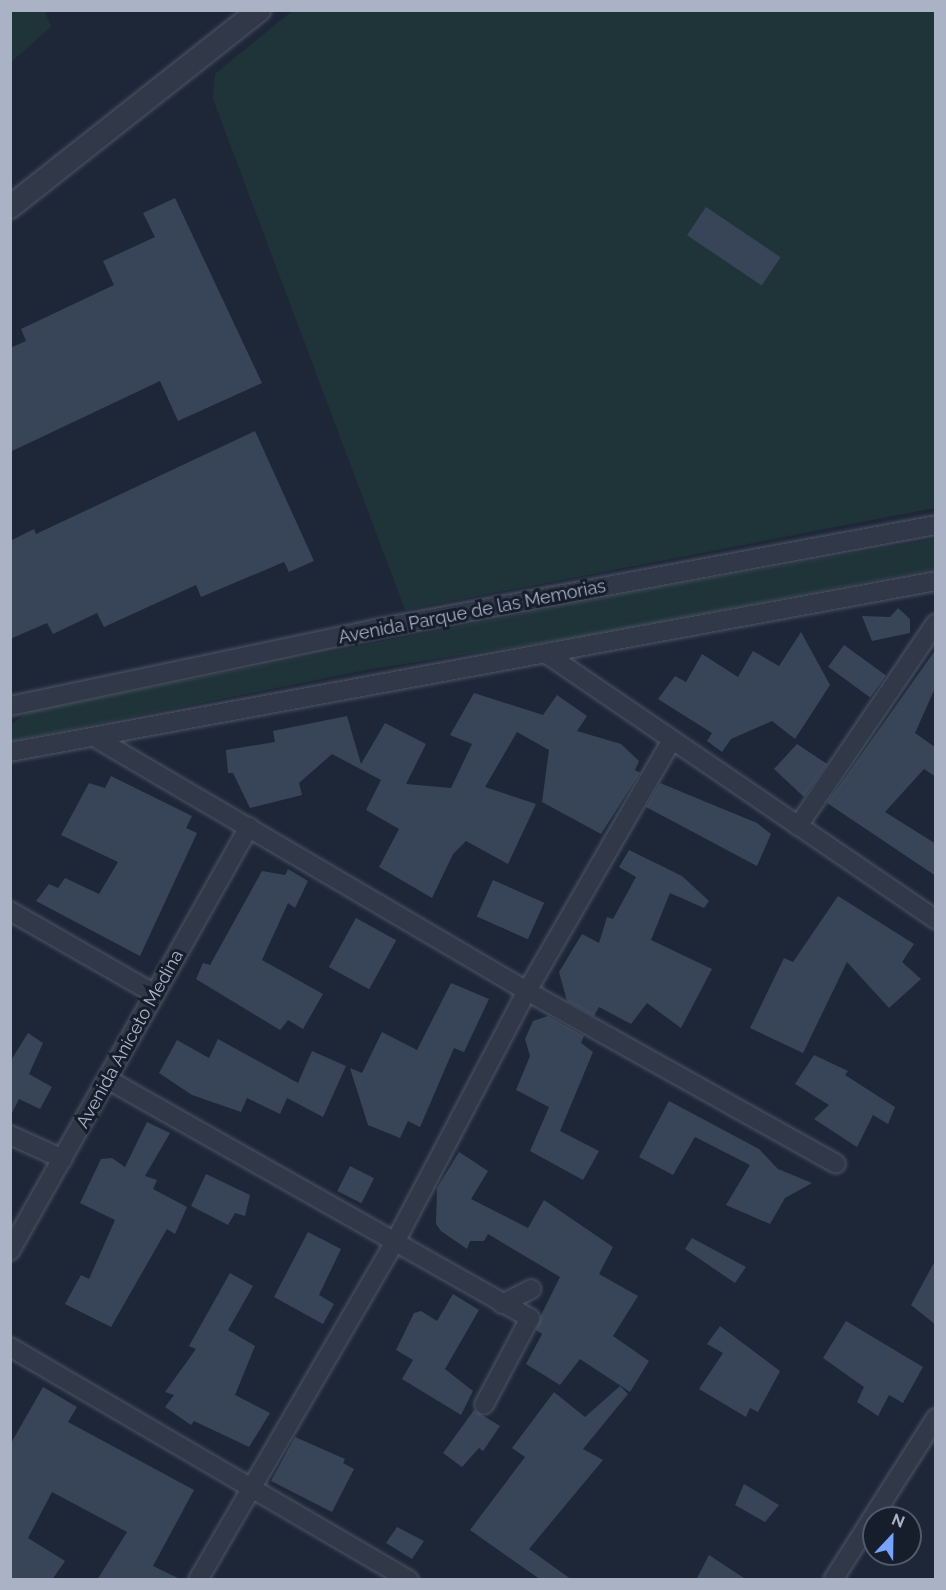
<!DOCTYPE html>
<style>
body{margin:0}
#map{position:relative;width:946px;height:1590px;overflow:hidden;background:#1d2738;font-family:Raleway,sans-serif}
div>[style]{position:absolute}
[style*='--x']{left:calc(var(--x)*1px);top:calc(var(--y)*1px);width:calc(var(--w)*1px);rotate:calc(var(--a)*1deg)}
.green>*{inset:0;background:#1f3439}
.building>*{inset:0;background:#384559;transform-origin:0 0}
.roads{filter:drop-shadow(0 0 2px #4e5666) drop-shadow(0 0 2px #4e5666)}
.minor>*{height:18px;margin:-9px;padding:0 9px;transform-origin:9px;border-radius:9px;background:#313948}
.tertiary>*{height:22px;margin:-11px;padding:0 11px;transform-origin:11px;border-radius:11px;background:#313948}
span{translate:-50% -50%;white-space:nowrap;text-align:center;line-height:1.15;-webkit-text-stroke:6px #161e2c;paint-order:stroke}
.street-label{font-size:18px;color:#aab3c6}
.frame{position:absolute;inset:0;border:12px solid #aab3c6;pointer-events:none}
.north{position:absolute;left:862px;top:1506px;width:60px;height:60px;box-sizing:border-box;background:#161e2c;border:2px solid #515a6a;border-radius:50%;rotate:22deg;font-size:16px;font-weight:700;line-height:24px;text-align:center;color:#aab3c6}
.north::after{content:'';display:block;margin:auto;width:21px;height:27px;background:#76a3ff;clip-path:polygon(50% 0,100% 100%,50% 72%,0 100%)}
</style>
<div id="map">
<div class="green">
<i style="clip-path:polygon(11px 10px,45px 11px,51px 27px,11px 62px)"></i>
<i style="clip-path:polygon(292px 11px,935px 11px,935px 508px,405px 610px,213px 99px,215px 74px)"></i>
<i style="clip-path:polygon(935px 539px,935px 569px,579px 637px,371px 669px,11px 741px,10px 726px,27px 712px,647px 589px)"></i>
</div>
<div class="building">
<i style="clip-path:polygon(175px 198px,262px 383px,178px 421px,160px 381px,10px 452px,10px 348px,26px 341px,21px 329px,114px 285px,103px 261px,155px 237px,143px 213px)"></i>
<i style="left:706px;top:207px;width:90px;height:34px;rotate:34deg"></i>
<i style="clip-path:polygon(255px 431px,314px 561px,289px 572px,284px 562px,201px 597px,196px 585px,104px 627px,97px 613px,53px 634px,47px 623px,10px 639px,10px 541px,34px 529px,36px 534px)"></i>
<i style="clip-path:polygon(898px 608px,910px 619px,910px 633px,872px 641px,862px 616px,890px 617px)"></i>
<i style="clip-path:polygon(801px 632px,830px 685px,795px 739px,772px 721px,731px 739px,722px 752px,707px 741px,712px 733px,658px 699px,675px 676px,686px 682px,702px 654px,738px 677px,753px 651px,779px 666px)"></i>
<i style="left:844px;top:645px;width:52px;height:27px;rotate:36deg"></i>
<i style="clip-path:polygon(936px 649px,936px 686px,915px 733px,936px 748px,936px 777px,924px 769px,885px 812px,936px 844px,936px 876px,827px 803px)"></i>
<i style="clip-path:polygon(474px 693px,543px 715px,557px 695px,587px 716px,577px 731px,621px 744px,639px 761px,635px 770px,640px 773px,601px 834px,542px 802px,549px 750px,517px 732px,485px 787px,536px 804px,508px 864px,466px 841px,453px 854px,432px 898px,379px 867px,399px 829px,366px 810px,381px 780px,332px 754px,299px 783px,302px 795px,250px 808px,233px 773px,228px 773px,226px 750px,275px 742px,273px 731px,347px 716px,361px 764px,385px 723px,426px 744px,406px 784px,451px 788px,472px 744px,450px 735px)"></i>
<i style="clip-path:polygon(797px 744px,827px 764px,804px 797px,774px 769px)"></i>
<i style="clip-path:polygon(111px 776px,192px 816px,186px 828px,197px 833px,140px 956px,36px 901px,49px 884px,58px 888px,65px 878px,99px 894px,118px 862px,61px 835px,89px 783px,105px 788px)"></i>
<i style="clip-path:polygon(660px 783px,757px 823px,771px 834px,757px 866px,646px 807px)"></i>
<i style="clip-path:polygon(629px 850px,682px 876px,709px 901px,704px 908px,670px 893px,651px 940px,712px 969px,681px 1028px,647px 1003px,631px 1024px,599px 1007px,594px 1016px,567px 1001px,559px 972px,582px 934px,599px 943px,607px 917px,613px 919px,636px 877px,619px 867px)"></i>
<i style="clip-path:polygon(288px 869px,308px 881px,295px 908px,288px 903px,262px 960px,323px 994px,303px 1029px,288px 1020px,280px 1030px,196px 979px,203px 963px,210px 965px,262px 871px,285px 875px)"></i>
<i style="left:493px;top:880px;width:56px;height:40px;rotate:24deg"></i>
<i style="clip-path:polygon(838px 896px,914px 944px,902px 962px,921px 979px,889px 1008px,847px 962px,803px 1053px,750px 1028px,784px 958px,793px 962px)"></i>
<i style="left:356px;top:918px;width:46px;height:56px;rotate:29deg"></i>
<i style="clip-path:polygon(451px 983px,489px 999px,464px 1052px,454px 1048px,420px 1127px,408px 1121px,400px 1138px,368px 1125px,350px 1068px,362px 1073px,382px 1032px,417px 1050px)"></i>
<i style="clip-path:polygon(548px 1016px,584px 1036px,581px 1043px,593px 1052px,560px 1131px,599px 1151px,583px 1180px,530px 1151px,549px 1107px,516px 1090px,530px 1056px,525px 1039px,533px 1021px)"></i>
<i style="clip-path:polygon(28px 1033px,43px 1043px,29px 1074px,52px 1087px,40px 1109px,19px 1099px,10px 1117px,10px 1062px)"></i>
<i style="clip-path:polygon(218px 1039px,298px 1083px,312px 1051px,346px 1066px,323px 1117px,287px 1098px,280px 1114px,247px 1098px,241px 1112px,192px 1095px,159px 1073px,177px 1040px,209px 1058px)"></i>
<i style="clip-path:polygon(814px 1055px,848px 1071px,845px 1075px,895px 1107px,888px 1124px,873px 1115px,857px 1147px,814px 1119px,829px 1105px,795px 1084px)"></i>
<i style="clip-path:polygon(669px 1101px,759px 1149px,778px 1169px,812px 1183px,785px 1198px,770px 1224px,726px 1205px,750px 1165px,695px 1137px,673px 1175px,639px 1157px)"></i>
<i style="clip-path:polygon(147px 1122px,170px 1133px,145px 1176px,157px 1180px,153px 1189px,187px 1207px,175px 1234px,167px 1229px,111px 1327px,65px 1304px,81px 1275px,89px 1279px,115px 1220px,80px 1203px,101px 1159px,112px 1158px,125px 1167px)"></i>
<i style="clip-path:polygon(459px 1152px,488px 1171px,471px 1199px,528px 1228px,544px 1200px,613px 1247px,599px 1274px,638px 1296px,613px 1336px,649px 1361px,630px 1392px,580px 1359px,560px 1385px,526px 1364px,542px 1334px,536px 1330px,541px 1315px,560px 1277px,488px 1234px,484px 1241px,470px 1241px,467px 1249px,441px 1231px,436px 1224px,437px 1188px)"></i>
<i style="left:350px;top:1166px;width:27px;height:28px;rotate:27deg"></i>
<i style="clip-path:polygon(206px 1174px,250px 1195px,245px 1216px,235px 1213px,228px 1225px,191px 1206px)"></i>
<i style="clip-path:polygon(308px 1232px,341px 1249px,319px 1295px,334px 1304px,323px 1324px,274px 1297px)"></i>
<i style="clip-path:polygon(692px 1238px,746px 1267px,735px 1283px,685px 1249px)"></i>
<i style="clip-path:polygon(936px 1259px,936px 1325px,911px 1305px)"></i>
<i style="clip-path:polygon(230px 1273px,253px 1286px,228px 1330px,255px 1346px,235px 1395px,270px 1413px,249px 1447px,194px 1421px,191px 1425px,165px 1407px,174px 1395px,165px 1392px,196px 1349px,189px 1346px)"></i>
<i style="clip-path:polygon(453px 1294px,479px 1310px,445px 1369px,473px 1391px,461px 1415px,402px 1379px,413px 1360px,396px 1350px,414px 1313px,421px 1311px,437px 1321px)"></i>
<i style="clip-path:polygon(846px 1321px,923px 1367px,903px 1403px,889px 1395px,878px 1416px,857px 1402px,864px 1387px,823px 1358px)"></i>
<i style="clip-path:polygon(720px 1326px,780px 1371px,758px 1412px,750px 1408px,746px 1417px,699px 1389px,723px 1353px,707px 1344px)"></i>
<i style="clip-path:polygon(620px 1386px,628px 1394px,583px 1449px,603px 1460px,529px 1549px,572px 1580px,541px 1580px,470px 1530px,525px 1457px,512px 1448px,554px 1392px,585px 1417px)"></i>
<i style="clip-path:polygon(43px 1387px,77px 1407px,68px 1422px,194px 1490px,153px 1566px,182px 1580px,97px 1580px,127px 1532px,52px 1492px,28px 1538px,65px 1561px,52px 1580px,10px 1580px,10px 1445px)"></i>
<i style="clip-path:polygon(474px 1410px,500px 1426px,483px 1451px,479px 1448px,462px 1467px,443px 1453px)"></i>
<i style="clip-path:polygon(295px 1437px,345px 1459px,343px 1463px,354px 1469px,332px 1512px,271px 1481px)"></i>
<i style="clip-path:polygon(744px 1484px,779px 1505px,765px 1522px,735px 1505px)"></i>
<i style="clip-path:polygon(397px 1527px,424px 1541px,412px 1559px,386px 1543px)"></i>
<i style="clip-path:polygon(709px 1555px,747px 1580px,696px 1580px)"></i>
</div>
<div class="roads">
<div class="minor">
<i style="--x:548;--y:655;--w:470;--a:34.3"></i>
<i style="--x:10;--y:706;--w:373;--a:-11.9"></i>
<i style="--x:375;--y:629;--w:571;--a:-10.5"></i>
<i style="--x:99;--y:740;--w:496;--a:30.4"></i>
<i style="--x:527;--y:991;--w:354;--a:29.2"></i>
<i style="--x:10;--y:752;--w:942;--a:-10.46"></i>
<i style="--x:798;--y:826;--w:245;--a:-55.8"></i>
<i style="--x:10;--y:911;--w:167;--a:29.8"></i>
<i style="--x:109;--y:1080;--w:484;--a:29.5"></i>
<i style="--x:530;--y:1318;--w:98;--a:117.9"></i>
<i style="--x:10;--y:1135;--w:58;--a:24.4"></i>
<i style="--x:10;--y:1251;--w:487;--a:-60.6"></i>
<i style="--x:502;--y:1304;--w:33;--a:-27"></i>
<i style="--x:10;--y:1347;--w:462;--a:30.3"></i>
<i style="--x:198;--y:1580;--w:391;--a:-59.8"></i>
<i style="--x:395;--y:1242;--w:284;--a:-62.3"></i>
<i style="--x:527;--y:991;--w:290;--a:-60"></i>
<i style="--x:833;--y:1580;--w:192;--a:-57.6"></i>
</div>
<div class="tertiary">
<i style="--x:10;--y:207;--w:318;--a:-38.3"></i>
</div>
</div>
<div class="street-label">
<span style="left:472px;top:612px;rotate:-11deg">Avenida Parque de las Memorias</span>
<span style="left:130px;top:1039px;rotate:-61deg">Avenida Aniceto Medina</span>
</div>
<div class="frame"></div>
<div class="north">N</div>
</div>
